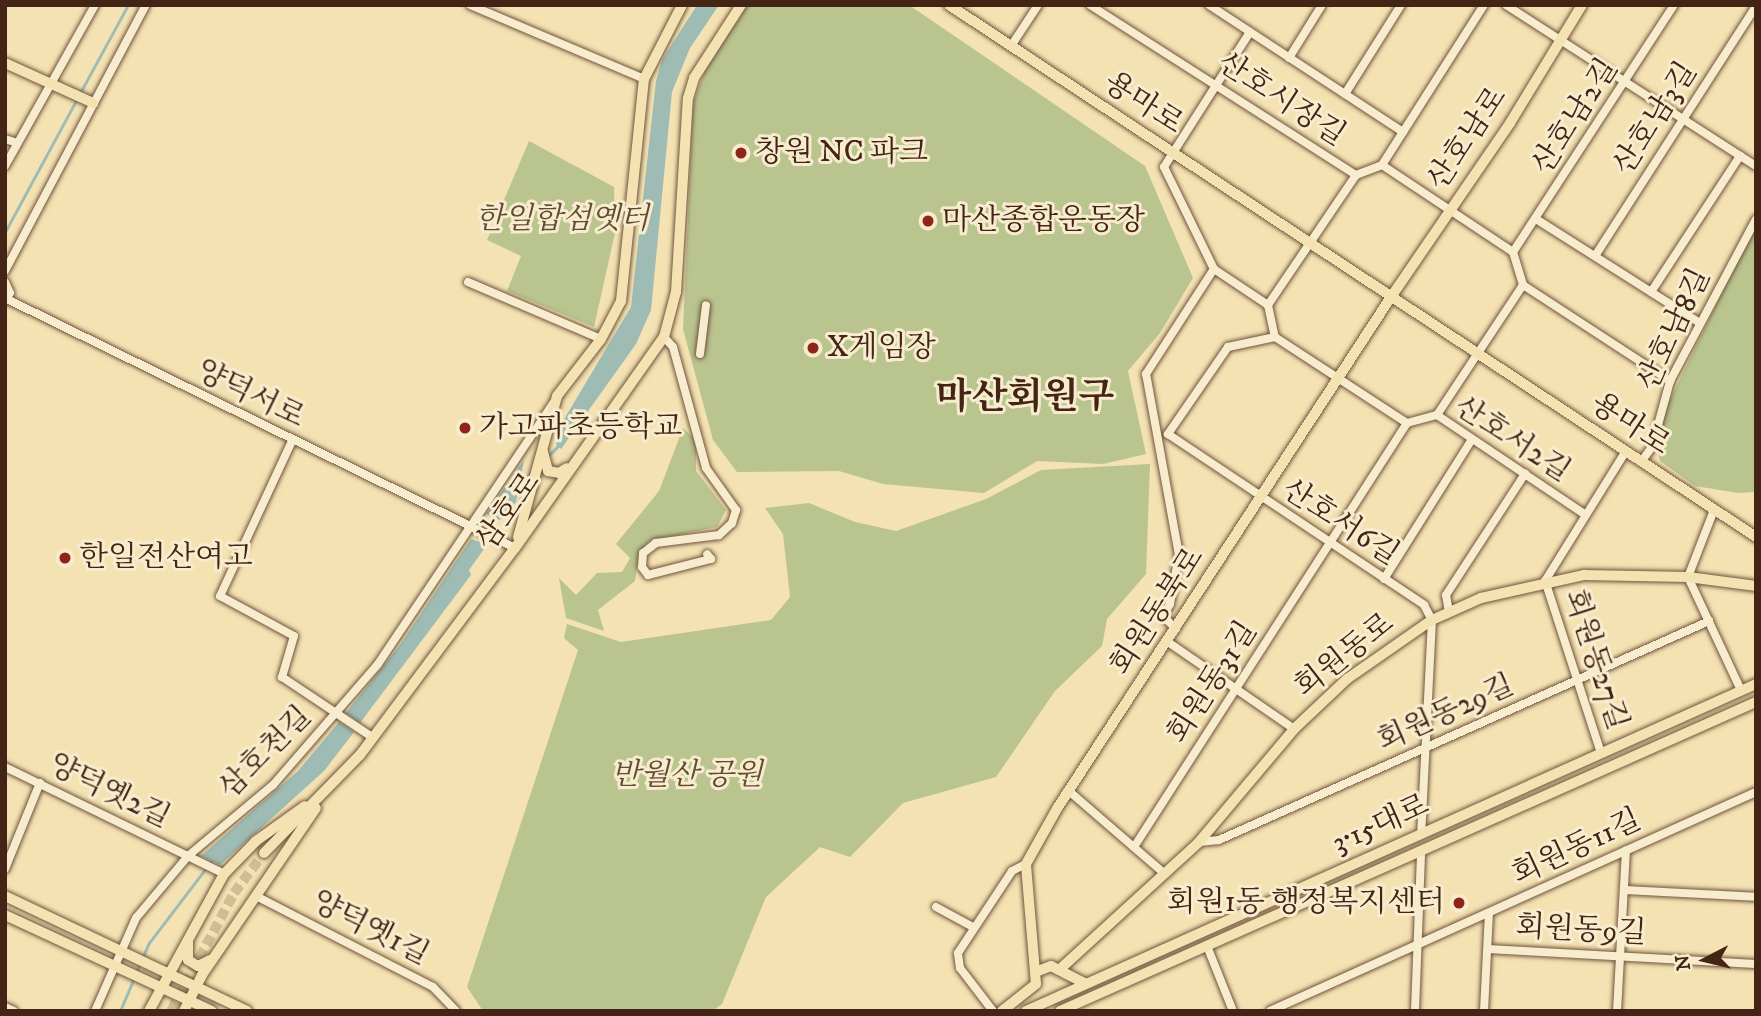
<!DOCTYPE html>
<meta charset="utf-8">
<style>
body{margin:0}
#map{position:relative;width:1761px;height:1016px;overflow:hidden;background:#f4e2b3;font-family:"IM FELL DW Pica","Noto Serif KR",serif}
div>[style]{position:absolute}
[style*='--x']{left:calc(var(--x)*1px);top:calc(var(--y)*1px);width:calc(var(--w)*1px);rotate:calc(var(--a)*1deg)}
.green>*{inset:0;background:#b9c48f}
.water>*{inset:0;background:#9ebcb4}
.stream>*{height:2.5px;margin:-1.25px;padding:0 1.25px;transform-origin:1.25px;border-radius:1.25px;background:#9ebcb4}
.major-tunnel>*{height:10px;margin-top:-5px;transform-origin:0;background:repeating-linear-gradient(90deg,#d1bc93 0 10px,transparent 0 15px)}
.roads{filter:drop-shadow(0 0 2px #70543c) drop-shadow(0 0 2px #70543c)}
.minor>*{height:8px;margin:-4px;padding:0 4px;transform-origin:4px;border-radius:4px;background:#f8ecce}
.major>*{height:10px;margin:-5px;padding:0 5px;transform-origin:5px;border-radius:5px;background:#f4e2b3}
.dots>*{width:19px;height:19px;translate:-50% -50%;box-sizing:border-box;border:4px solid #f8ecce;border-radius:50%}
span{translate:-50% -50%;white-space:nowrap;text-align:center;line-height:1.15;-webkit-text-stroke:6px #f8ecce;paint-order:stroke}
.street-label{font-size:30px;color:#442414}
.poi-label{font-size:30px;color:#442414}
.left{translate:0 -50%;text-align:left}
.right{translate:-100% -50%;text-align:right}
.park-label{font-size:30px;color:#614c33;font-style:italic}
.district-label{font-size:37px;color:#442414;font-weight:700}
.frame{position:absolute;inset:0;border:7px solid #442414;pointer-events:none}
.north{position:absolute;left:1670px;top:925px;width:70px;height:70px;-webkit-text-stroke:5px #f8ecce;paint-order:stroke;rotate:263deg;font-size:19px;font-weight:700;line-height:28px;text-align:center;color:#442414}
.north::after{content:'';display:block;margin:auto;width:24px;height:32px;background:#442414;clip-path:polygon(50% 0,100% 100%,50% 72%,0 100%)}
</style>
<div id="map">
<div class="green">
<i style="clip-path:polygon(743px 5px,909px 5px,1145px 166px,1193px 278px,1160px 333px,1128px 371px,1146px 454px,1103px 464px,1037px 461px,984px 493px,883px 484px,839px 471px,737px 472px,713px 440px,683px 329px,693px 104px,707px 65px)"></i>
<i style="clip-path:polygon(529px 141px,614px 187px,615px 233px,594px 327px,507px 291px,521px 256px,487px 240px)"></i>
<i style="clip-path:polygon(1756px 223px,1756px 492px,1738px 493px,1695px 486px,1660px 461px,1656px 443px,1663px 414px)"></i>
<i style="clip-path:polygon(683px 428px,696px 440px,696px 471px,726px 510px,717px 527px,649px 541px,639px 553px,635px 581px,598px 610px,604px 631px,566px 618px,559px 578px,576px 595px,597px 573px,622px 572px,630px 558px,616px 544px,659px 491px)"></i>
<i style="clip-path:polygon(1150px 464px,1146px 574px,1107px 619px,1102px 646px,1055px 691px,996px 777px,903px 803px,850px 857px,820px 847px,766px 897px,722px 1004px,712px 1011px,483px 1011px,467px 987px,578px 650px,564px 638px,567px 624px,621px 642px,771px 620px,790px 597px,783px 534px,765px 508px,809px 503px,855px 522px,896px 531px,986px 499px,1041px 470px)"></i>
</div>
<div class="water">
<i style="clip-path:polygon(697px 5px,719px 5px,690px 48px,672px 92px,651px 310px,636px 344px,561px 449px,556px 445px,560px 426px,631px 307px,656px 81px,662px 60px)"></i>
<i style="clip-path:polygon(524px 460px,516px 502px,505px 517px,499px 520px,486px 514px)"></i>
<i style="clip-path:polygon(471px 539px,483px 543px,484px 549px,469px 570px,471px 575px,360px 723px,346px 713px,400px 645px)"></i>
<i style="clip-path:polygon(339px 722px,354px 732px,324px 771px,220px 865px,201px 856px,298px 771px)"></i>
</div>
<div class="stream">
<i style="--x:80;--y:93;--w:100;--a:-61.4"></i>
<i style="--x:5;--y:232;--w:151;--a:-61.6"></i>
<i style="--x:546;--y:458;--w:18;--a:-45"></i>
<i style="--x:519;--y:485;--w:18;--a:-45"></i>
<i style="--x:487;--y:531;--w:18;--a:-56"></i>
<i style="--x:136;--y:972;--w:32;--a:-66"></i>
<i style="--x:149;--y:943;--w:106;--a:-52.7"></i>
<i style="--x:120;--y:1011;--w:36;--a:-67"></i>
</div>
<div class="major-tunnel">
<i style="--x:171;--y:1011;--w:134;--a:-61.9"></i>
<i style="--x:234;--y:893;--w:50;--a:-53.1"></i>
</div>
<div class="roads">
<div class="minor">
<i style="--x:470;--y:5;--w:189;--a:23"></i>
<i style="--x:1090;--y:5;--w:316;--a:32.6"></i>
<i style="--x:1209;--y:5;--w:232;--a:33.2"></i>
<i style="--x:1506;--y:5;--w:297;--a:32.8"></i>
<i style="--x:1250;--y:32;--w:160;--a:122.5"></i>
<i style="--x:1164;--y:167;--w:114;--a:63.9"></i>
<i style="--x:1214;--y:269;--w:65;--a:33.7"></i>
<i style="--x:1011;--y:46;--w:49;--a:-56.6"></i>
<i style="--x:1289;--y:58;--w:62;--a:-58.1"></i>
<i style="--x:1345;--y:94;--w:105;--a:-57.8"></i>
<i style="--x:5;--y:139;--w:13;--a:18"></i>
<i style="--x:1382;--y:165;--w:190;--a:-57.5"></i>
<i style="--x:5;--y:166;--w:184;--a:-60.8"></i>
<i style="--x:1356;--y:175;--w:157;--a:124.1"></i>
<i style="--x:1268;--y:305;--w:33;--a:78"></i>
<i style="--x:1275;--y:337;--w:158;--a:33.1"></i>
<i style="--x:1407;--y:423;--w:31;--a:-15"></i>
<i style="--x:1437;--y:415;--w:179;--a:33.9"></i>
<i style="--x:1356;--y:175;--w:28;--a:-21"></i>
<i style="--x:1382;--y:165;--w:157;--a:33.6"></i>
<i style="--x:1513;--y:252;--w:34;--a:73"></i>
<i style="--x:1523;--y:285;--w:156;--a:123.5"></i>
<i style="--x:1536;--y:219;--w:192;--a:32.4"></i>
<i style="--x:1513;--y:252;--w:295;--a:-56.9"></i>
<i style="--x:1595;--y:256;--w:297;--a:-57.2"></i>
<i style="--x:5;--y:271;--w:301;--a:-62.1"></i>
<i style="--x:5;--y:282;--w:12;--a:66"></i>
<i style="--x:10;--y:293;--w:9;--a:126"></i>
<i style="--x:468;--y:282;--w:145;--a:23.2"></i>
<i style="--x:1523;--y:285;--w:176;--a:33.1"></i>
<i style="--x:1651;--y:292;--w:163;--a:-56.8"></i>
<i style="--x:7;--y:299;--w:566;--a:26.11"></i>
<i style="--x:664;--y:337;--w:13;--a:48"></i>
<i style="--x:673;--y:347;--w:125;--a:74.7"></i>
<i style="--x:706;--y:468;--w:52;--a:54.5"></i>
<i style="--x:736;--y:510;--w:14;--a:107"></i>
<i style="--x:732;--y:523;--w:18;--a:137"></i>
<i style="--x:719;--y:535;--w:64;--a:172.8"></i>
<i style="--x:656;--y:543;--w:16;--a:142"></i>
<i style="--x:643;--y:553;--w:14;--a:94"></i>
<i style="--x:642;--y:567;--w:10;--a:53"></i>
<i style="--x:648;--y:575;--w:65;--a:-14.3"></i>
<i style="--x:711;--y:559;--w:6;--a:-129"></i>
<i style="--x:1275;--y:337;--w:48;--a:168"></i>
<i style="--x:1228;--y:347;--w:106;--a:124.6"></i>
<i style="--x:1168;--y:434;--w:308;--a:33.7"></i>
<i style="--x:1424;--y:605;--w:17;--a:62"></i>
<i style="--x:1432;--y:620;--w:214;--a:92.9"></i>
<i style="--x:700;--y:354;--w:49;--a:-83"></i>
<i style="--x:292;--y:441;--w:171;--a:114.9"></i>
<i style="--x:220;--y:596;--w:84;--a:28.4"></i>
<i style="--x:294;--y:636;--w:43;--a:106.3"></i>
<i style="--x:282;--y:677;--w:108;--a:33.7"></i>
<i style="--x:1641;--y:462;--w:19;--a:-54"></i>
<i style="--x:1652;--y:447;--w:68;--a:-74.7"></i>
<i style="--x:1670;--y:381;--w:183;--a:-62"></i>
<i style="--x:1714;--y:510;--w:72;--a:111.2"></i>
<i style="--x:1688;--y:577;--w:125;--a:64.9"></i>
<i style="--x:1384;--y:579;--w:165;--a:-57.8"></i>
<i style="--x:1449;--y:612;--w:17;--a:-100"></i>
<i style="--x:1446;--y:595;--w:145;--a:-56.9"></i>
<i style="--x:1176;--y:629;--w:18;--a:-135"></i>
<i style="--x:1163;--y:616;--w:14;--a:-60"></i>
<i style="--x:1170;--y:604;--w:50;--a:-79.6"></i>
<i style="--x:1179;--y:555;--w:184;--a:-100.3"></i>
<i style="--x:1146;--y:374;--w:125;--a:-57.1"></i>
<i style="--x:1168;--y:642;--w:153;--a:34.6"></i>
<i style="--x:1601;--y:753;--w:181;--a:-108"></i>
<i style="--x:1545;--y:581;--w:153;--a:-58.1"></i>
<i style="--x:5;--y:767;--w:244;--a:26"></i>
<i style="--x:1070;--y:792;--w:125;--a:40.8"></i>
<i style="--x:1199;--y:842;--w:20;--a:-6"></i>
<i style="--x:1219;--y:840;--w:537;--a:-24.08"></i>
<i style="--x:1134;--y:847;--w:504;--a:-57.22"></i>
<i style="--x:5;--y:869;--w:93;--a:-67.9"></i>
<i style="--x:1624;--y:890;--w:132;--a:3"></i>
<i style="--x:256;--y:896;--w:199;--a:27.2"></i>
<i style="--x:433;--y:987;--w:33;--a:46"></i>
<i style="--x:936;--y:907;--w:42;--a:28.4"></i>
<i style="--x:1207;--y:946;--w:70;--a:68.2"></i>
<i style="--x:1488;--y:949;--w:268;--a:3.2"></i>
<i style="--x:5;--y:1007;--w:10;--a:24"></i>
<i style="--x:95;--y:1011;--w:102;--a:-66.2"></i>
<i style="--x:136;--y:918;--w:81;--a:-50"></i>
<i style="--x:188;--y:856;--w:111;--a:-39.9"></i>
<i style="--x:273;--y:785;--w:160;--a:-49"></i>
<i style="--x:378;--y:664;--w:316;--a:-56.1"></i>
<i style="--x:993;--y:1011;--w:54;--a:-127.5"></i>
<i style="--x:960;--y:968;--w:15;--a:-98"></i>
<i style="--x:958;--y:953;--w:98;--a:-56.6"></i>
<i style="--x:1012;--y:871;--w:16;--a:-27"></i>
<i style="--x:1270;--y:1011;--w:533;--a:-24.26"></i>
<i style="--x:1415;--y:1011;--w:159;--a:-87.8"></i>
<i style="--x:1484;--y:1011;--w:98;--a:-87.1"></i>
<i style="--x:1617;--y:1011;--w:161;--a:-86.8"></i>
</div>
<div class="major">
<i style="--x:949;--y:5;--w:967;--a:33.39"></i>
<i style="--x:5;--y:63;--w:97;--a:24.4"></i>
<i style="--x:543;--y:452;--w:20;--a:75"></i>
<i style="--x:548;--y:471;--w:11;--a:10"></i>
<i style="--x:559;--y:473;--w:9;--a:-32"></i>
<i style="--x:518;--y:537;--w:146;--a:-74.5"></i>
<i style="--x:557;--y:396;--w:72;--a:-52.3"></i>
<i style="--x:601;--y:339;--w:43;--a:-62.2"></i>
<i style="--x:621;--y:301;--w:223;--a:-84.1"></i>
<i style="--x:644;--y:79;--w:83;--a:-62.8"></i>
<i style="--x:264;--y:853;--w:137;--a:-45.6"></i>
<i style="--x:360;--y:755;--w:259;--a:-53.2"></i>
<i style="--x:515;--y:548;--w:258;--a:-54.8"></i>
<i style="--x:664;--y:337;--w:47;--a:-75.1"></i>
<i style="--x:676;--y:292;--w:194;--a:-86.5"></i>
<i style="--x:688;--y:98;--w:21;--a:-73"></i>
<i style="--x:694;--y:78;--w:87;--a:-57.2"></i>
<i style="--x:5;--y:896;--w:268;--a:25.4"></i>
<i style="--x:5;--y:915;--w:228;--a:24.9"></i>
<i style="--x:188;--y:941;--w:19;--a:90"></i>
<i style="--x:188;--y:960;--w:12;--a:31"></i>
<i style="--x:198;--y:966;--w:13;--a:-27"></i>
<i style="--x:1059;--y:970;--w:190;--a:-42.4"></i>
<i style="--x:1199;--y:842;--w:148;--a:-49.9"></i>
<i style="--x:1294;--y:729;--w:73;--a:-43.3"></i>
<i style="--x:1347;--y:679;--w:103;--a:-34.8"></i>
<i style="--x:1432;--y:620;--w:54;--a:-24.2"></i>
<i style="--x:1481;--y:598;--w:106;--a:-12.6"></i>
<i style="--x:1584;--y:575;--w:104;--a:1.1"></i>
<i style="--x:1688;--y:577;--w:69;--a:7.5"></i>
<i style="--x:1038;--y:971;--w:14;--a:-21"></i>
<i style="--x:1051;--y:966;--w:39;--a:27"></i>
<i style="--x:149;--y:1011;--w:156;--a:-61.3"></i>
<i style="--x:224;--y:874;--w:46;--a:-45.9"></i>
<i style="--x:256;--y:841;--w:60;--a:-35.5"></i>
<i style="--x:184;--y:1011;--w:40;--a:-63.4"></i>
<i style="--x:202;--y:975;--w:202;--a:-55.7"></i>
<i style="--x:1002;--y:1011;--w:43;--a:-38.5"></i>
<i style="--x:1036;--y:984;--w:120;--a:-94.8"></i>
<i style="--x:1026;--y:864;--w:65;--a:-60.7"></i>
<i style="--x:1058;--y:807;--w:609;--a:-56.86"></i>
<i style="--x:1391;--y:297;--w:211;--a:-55.6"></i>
<i style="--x:1510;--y:123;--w:138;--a:-58.6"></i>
<i style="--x:1026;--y:1011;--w:800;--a:-24.13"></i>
<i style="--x:1060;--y:1011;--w:762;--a:-23.94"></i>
</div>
</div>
<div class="dots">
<i style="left:741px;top:153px;background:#8f2418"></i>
<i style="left:928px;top:221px;background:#8f2418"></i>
<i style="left:813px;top:348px;background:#8f2418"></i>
<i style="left:465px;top:428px;background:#8f2418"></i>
<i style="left:65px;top:558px;background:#8f2418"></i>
<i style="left:1459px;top:903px;background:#8f2418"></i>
</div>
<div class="street-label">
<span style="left:1281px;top:100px;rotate:33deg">산호시장길</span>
<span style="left:1143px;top:104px;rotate:33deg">용마로</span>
<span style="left:1576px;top:117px;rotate:-57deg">산호남2길</span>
<span style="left:1656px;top:119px;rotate:-57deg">산호남3길</span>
<span style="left:1468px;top:139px;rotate:-56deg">산호남로</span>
<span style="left:1675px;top:330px;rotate:-65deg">산호남8길</span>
<span style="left:250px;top:395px;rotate:26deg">양덕서로</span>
<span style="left:1630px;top:425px;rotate:33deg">용마로</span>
<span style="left:1512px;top:440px;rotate:33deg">산호서2길</span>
<span style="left:509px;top:512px;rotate:-55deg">삼호로</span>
<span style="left:1340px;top:523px;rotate:33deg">산호서6길</span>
<span style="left:1158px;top:612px;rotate:-57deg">회원동북로</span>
<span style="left:1345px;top:656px;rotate:-38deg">회원동로</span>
<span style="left:1595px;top:660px;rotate:72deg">회원동27길</span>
<span style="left:1213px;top:683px;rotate:-57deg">회원동31길</span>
<span style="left:1446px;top:714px;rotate:-24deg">회원동29길</span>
<span style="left:266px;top:753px;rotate:-45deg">삼호천길</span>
<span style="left:109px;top:792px;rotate:26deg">양덕옛2길</span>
<span style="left:1381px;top:825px;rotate:-24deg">3·15대로</span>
<span style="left:1577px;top:848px;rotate:-25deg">회원동11길</span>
<span style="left:370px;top:929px;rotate:27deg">양덕옛1길</span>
<span style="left:1581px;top:931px;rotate:3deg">회원동9길</span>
</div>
<div class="poi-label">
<span class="left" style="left:755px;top:153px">창원 NC 파크</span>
<span class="left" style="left:942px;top:221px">마산종합운동장</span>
<span class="left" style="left:827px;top:348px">X게임장</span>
<span class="left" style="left:479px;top:428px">가고파초등학교</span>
<span class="left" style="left:79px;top:558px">한일전산여고</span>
<span class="right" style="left:1445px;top:903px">회원1동 행정복지센터</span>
</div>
<div class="park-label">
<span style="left:562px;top:220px">한일합섬옛터</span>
<span style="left:687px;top:776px">반월산 공원</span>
</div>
<div class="district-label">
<span style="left:1025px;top:398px">마산회원구</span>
</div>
<div class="frame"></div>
<div class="north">N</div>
</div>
